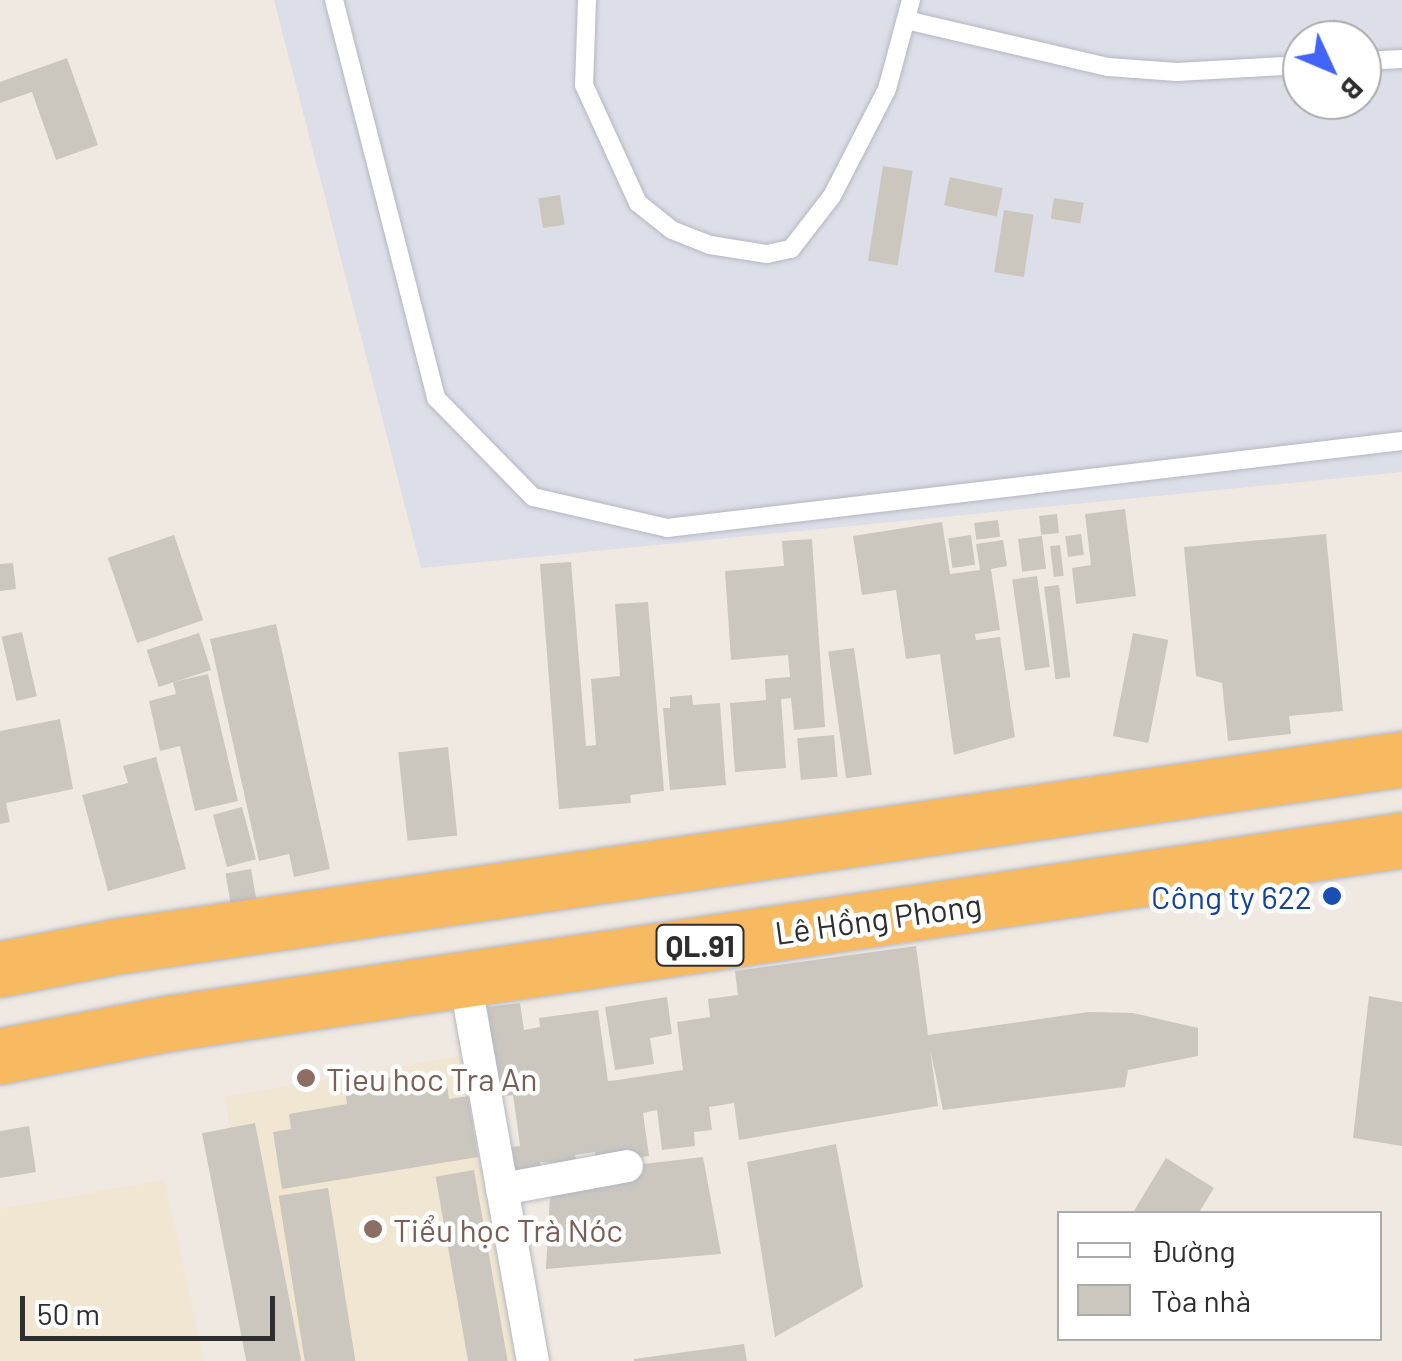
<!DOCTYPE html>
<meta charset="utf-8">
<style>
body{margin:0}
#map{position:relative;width:1402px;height:1361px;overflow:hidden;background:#efe9e1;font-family:Barlow,sans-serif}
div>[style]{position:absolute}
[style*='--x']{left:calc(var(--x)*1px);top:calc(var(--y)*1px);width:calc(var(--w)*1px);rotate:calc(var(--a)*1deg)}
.education>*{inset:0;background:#f0e6d1}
.airport>*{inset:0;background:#dcdee8}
.building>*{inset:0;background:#cbc7bf;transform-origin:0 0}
.roads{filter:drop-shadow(0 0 2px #b4b7c1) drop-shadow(0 0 2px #b4b7c1)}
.service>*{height:18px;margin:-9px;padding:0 9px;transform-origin:9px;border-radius:9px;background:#fff}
.minor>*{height:32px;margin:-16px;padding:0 16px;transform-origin:16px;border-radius:16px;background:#fff}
.trunk>*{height:55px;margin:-27.5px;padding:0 27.5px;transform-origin:27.5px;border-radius:27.5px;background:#f8ba60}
.dots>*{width:28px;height:28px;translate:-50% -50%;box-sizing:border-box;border:5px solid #fff;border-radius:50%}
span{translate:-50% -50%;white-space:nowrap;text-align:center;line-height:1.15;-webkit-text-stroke:9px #fff;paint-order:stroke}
.shield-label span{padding:2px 8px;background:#fff;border:2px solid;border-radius:8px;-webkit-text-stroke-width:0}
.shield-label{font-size:30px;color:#2e2e2e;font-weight:700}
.transit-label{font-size:32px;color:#164399}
.right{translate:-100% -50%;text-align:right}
.street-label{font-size:32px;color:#2e2e2e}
.education-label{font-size:32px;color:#785e54}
.left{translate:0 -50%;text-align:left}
.legend{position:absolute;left:1057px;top:1211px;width:325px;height:130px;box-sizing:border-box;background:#fff;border:2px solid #ababab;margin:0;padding:12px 18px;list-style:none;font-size:30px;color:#2e2e2e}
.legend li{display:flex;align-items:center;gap:20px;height:50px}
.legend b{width:50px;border:2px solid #ababab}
.north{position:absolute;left:1282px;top:20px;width:100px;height:100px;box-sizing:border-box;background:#fff;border:2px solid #ababab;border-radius:50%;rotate:134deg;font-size:28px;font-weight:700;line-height:40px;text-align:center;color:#2e2e2e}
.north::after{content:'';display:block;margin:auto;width:35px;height:45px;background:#4264fb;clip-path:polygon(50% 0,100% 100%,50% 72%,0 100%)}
.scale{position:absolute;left:20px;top:1296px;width:255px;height:45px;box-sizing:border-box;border:5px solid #2e2e2e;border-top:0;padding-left:12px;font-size:30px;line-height:35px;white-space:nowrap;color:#2e2e2e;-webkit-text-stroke:8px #fff;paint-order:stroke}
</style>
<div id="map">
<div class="education">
<i style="clip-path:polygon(470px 1054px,522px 1361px,269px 1361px,225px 1097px)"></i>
<i style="clip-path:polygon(164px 1180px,204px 1361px,0 1361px,0 1209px)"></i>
</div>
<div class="airport">
<i style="clip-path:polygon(evenodd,274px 0,1402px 0,1402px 472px,421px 568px,274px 0,1302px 40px,1362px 40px,1362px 100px,1302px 100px,1302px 40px)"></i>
</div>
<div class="building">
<i style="clip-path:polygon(67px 58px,98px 145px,56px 160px,32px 92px,0 103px,0 82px)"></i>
<i style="left:883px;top:166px;width:30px;height:96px;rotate:9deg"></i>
<i style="left:950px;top:177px;width:54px;height:29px;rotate:12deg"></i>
<i style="left:560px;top:195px;width:30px;height:22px;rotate:81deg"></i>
<i style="left:1054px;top:198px;width:30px;height:21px;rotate:9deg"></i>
<i style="left:1004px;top:210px;width:30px;height:63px;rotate:9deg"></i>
<i style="clip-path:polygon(1125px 509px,1136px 596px,1076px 604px,1072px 568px,1091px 565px,1085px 514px)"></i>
<i style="left:1057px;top:514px;width:19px;height:18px;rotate:84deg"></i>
<i style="left:998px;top:520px;width:17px;height:24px;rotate:83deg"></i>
<i style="clip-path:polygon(942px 522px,950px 574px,980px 570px,976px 544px,1003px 540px,1007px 566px,991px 569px,1000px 630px,975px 634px,976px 640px,1000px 637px,1015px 737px,954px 755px,940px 654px,906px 659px,896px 590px,862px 595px,853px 536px)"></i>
<i style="left:1081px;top:534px;width:21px;height:16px;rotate:82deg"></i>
<i style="clip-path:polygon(1326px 534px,1343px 711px,1289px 716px,1291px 734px,1228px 741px,1222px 683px,1196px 676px,1184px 547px)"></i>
<i style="left:174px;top:535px;width:90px;height:70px;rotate:71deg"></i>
<i style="left:971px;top:535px;width:30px;height:23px;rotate:82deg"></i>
<i style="left:1042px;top:536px;width:33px;height:24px;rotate:83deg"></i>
<i style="clip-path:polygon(812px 539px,825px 727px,794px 730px,791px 698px,781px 699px,786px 768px,735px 772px,730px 703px,766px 700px,765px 679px,790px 677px,788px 655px,731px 660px,725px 571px,784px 566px,782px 541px)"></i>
<i style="left:1060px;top:545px;width:31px;height:10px;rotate:83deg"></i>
<i style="clip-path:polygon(571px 562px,586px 746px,596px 745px,591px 679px,620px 676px,615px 604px,648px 602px,664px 791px,630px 795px,631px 803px,559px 809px,540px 564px)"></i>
<i style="clip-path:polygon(13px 563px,16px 589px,0 591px,0 564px)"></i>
<i style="left:1037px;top:576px;width:92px;height:25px;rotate:82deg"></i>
<i style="left:1059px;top:585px;width:93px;height:15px;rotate:83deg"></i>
<i style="clip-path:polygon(276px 624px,330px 869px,294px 877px,289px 854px,259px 861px,210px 639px)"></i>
<i style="left:22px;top:632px;width:66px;height:21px;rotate:77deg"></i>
<i style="left:199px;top:633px;width:39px;height:55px;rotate:72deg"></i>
<i style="left:1133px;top:633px;width:36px;height:105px;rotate:11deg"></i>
<i style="left:854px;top:648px;width:128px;height:26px;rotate:82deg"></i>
<i style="clip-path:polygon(208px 674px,238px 801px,195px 811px,180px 746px,160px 751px,149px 701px,176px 694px,173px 682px)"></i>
<i style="clip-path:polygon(692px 695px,693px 705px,720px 703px,726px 785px,670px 790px,663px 708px,670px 708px,670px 697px)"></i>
<i style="clip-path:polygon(60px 719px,73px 789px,6px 803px,10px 822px,0 824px,0 731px)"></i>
<i style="left:834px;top:735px;width:42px;height:37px;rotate:85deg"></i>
<i style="left:448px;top:747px;width:89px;height:50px;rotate:84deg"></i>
<i style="clip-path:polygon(156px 757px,186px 869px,108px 891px,82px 795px,128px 783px,123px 766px)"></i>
<i style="left:242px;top:807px;width:54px;height:30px;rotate:75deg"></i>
<i style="left:251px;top:869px;width:54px;height:26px;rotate:80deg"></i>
<i style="clip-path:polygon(916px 946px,928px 1035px,1089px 1012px,1133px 1013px,1198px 1028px,1198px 1056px,1128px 1070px,1125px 1087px,943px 1110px,930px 1049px,938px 1106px,739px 1140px,734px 1103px,709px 1107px,712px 1130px,694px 1132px,695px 1146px,662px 1150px,657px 1110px,643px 1113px,649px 1156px,596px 1164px,595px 1152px,575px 1155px,577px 1164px,540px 1162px,541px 1171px,508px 1175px,504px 1148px,520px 1146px,518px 1130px,513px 1095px,499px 1097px,487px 1007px,520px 1003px,524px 1030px,540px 1027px,539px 1018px,598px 1010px,608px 1081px,618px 1080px,683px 1070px,677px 1022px,710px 1017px,708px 999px,738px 995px,735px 971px)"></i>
<i style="clip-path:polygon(1369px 996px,1402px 1002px,1402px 1146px,1353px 1138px)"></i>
<i style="clip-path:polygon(667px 997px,672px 1034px,650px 1038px,654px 1064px,615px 1070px,605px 1007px)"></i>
<i style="clip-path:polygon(393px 1077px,395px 1094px,447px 1085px,449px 1099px,468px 1096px,478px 1157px,282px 1189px,273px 1132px,291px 1129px,289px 1114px,347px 1104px,344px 1085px)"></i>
<i style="left:255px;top:1123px;width:242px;height:54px;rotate:79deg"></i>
<i style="clip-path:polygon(29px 1126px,36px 1172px,0 1178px,0 1131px)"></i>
<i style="clip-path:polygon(836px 1144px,863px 1287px,775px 1337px,747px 1162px)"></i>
<i style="clip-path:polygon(703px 1157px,721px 1254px,546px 1269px,551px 1175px)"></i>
<i style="clip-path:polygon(1166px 1158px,1214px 1188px,1198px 1214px,1132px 1214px)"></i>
<i style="left:474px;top:1170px;width:194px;height:39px;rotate:80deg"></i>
<i style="left:328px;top:1188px;width:175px;height:50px;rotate:81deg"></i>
<i style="clip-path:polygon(744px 1344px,747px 1361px,634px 1361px,634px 1359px)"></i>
</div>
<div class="roads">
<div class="service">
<i style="--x:334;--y:0;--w:411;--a:75.6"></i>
<i style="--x:436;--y:398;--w:139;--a:45.6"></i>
<i style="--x:533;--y:497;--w:138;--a:13"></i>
<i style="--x:667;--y:528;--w:740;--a:-6.75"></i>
<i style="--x:587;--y:0;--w:85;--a:92"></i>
<i style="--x:584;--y:85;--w:130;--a:65.4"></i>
<i style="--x:638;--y:203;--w:43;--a:38.5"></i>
<i style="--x:672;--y:230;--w:41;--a:21.5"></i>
<i style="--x:710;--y:245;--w:58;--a:9"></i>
<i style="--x:767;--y:254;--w:25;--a:-12"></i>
<i style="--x:791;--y:249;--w:67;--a:-52.3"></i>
<i style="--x:832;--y:196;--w:120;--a:-62.8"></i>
<i style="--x:887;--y:89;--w:92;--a:-74.9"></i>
<i style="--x:906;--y:20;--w:207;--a:13.1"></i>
<i style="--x:1108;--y:67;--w:69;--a:4.1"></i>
<i style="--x:1177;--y:72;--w:125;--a:-3.2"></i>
<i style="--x:1362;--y:61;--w:40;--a:-2.9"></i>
</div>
<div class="minor">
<i style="--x:465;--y:980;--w:387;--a:79.9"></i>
<i style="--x:502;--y:1189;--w:127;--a:-10.4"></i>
</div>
<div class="trunk">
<i style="--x:0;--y:969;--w:120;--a:-11"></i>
<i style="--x:118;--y:946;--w:1298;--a:-8.29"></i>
<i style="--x:0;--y:1056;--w:173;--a:-11"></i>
<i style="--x:170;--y:1023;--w:1246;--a:-8.45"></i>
</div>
</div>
<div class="dots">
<i style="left:1332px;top:896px;background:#1a4fb4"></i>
<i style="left:306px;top:1078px;background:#8d6e63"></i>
<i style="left:373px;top:1229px;background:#8d6e63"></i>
</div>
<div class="shield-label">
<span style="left:700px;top:945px">QL.91</span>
</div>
<div class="transit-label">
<span class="right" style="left:1312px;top:896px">Công ty 622</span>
</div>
<div class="street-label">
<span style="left:878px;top:918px;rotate:-8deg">Lê Hồng Phong</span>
</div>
<div class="education-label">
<span class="left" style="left:326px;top:1078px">Tieu hoc Tra An</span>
<span class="left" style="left:393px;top:1229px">Tiểu học Trà Nóc</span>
</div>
<ul class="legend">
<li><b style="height:12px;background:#fff"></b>Đường</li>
<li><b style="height:28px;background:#cbc7bf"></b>Tòa nhà</li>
</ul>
<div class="north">B</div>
<div class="scale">50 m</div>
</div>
